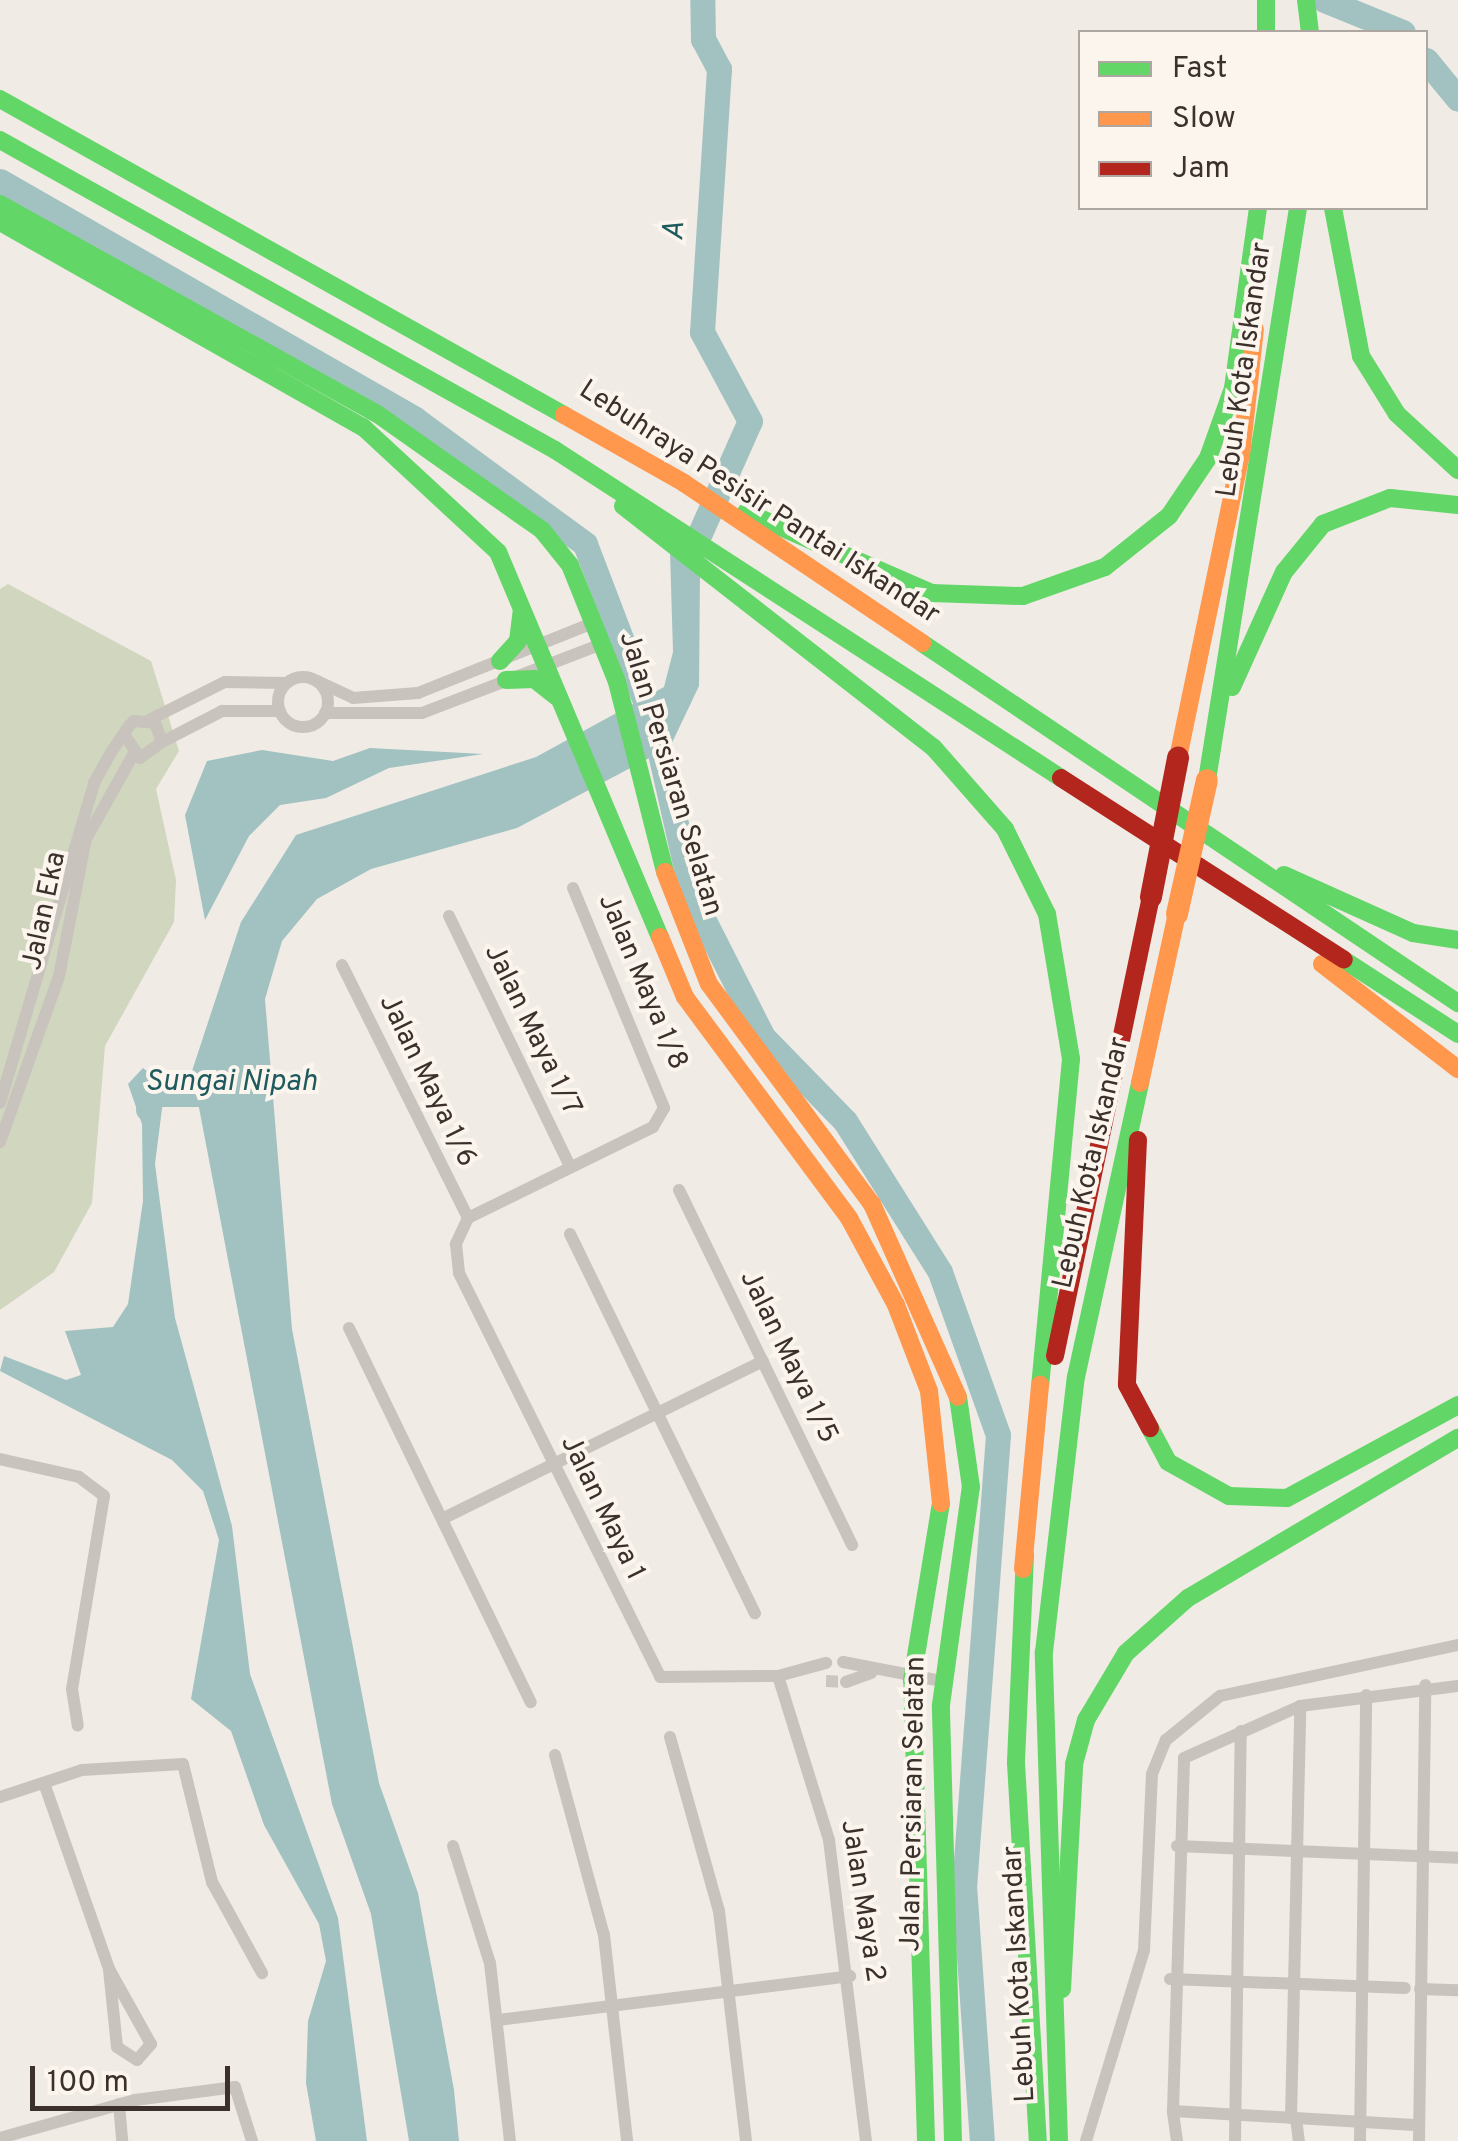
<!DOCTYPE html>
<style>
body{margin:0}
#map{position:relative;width:1458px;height:2141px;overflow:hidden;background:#f0ebe5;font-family:Overpass,sans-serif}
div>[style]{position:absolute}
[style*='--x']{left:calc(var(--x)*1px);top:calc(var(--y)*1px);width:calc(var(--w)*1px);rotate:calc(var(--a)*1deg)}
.green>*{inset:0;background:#d1d6bf}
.water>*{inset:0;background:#a1c2c1}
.river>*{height:25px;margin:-12.5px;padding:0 12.5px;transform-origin:12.5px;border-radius:12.5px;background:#a1c2c1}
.street-tunnel>*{height:12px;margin-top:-6px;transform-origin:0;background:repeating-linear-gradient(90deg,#ccc6c0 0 12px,transparent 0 18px)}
.street>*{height:12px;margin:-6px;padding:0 6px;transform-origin:6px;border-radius:6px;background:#c9c3be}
.street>.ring{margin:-6px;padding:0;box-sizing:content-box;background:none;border:12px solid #c9c3be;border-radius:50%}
.fast>*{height:18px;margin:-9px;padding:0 9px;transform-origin:9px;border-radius:9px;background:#63d668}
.slow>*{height:18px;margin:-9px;padding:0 9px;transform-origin:9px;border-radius:9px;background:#ff974d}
.jam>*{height:18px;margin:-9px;padding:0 9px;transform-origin:9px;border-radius:9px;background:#b3261e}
.slow-bridge>*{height:22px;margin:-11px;padding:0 11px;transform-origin:11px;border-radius:11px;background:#ff974d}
.jam-bridge>*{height:22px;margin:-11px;padding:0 11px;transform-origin:11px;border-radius:11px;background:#b3261e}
span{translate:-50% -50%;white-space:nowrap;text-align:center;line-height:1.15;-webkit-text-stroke:8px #fbf5ee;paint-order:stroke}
.street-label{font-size:28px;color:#3b302b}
.water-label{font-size:30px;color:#1f5a5e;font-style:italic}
.legend{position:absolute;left:1078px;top:30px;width:350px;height:180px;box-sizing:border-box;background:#fbf5ee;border:2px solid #aea6a0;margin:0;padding:12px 18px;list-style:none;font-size:30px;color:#3b302b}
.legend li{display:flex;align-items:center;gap:20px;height:50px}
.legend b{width:50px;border:2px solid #aea6a0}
.scale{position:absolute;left:30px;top:2066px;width:200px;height:45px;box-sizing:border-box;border:5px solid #3b302b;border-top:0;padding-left:12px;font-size:30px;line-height:35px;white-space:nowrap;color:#3b302b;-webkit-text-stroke:8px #fbf5ee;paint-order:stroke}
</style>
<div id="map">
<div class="green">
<i style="clip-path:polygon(8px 584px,151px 661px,179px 751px,156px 789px,176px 880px,174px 922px,105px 1046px,92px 1203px,54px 1272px,0 1310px,0 589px)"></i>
</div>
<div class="water">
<i style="clip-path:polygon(670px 552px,700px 574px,699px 686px,670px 747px,517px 828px,371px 869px,317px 899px,282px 941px,265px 999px,292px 1329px,379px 1783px,418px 1893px,454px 2090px,459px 2141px,409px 2141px,371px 1914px,332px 1804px,192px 1071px,241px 922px,296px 835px,536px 757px,664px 687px,673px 652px)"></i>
<i style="clip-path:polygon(370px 748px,483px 754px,389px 768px,326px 798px,280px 805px,249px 836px,205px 920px,185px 815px,207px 761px,262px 750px,333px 761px)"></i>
<i style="clip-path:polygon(143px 1068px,165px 1085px,155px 1164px,175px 1318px,232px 1526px,250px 1674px,338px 1918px,367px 2141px,316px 2141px,306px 2083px,308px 2021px,326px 1961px,319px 1924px,264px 1825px,231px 1731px,191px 1699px,219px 1540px,203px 1491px,172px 1460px,0 1371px,4px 1356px,66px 1380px,81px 1375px,65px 1331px,113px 1327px,128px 1304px,143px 1201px,142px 1124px,128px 1084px)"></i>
</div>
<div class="river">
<i style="--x:1324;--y:0;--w:85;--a:22.1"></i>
<i style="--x:1426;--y:60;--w:50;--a:50.6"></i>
<i style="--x:0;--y:181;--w:478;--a:29.8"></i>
<i style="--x:415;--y:419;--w:211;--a:36.3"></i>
<i style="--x:585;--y:544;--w:191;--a:69.1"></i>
<i style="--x:653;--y:722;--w:181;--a:77.3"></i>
<i style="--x:693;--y:899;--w:155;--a:63.1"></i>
<i style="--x:763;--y:1037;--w:117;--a:45.7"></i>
<i style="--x:845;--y:1121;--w:178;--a:57.8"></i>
<i style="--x:940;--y:1272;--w:173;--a:70.4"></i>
<i style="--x:998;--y:1435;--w:451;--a:94.3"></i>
<i style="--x:964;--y:1885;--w:257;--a:86"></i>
<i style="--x:688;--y:560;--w:152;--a:-66"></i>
<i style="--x:750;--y:421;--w:101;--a:-118.3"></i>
<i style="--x:702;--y:332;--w:264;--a:-86.3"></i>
<i style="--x:719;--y:69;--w:34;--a:-118"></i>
<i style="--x:703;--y:39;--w:39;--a:-91"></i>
<i style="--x:148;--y:1109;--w:15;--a:-90"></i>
<i style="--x:148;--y:1094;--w:75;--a:0"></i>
</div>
<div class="street-tunnel">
<i style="--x:826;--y:1681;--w:20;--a:3"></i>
</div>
<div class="street">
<i class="ring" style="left:278px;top:677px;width:38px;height:38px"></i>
<i style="--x:317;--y:681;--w:40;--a:25"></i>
<i style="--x:353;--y:698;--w:65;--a:-4.4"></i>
<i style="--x:418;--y:693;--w:188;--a:-21.8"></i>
<i style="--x:325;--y:713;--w:97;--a:0"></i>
<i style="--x:422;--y:713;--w:193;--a:-21"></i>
<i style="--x:149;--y:720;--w:85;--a:-26.6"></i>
<i style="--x:225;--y:682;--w:61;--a:0.9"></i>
<i style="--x:162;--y:742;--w:68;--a:-27.3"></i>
<i style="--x:222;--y:711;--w:58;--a:0"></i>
<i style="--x:573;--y:888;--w:238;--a:67.5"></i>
<i style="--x:664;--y:1108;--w:22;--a:120"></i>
<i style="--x:653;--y:1127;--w:206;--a:153.8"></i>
<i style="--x:468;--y:1218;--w:29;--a:115"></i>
<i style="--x:456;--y:1244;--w:29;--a:84"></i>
<i style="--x:459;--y:1273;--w:451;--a:63.5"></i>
<i style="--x:660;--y:1677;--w:118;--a:-0.5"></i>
<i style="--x:778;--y:1676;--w:50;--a:-15.2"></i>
<i style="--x:449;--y:916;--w:278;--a:64.2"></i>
<i style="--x:342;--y:965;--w:283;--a:63.5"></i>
<i style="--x:0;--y:1103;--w:334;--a:-73.6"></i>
<i style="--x:94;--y:783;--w:37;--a:-61"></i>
<i style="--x:112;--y:751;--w:30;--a:-56"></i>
<i style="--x:129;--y:726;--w:7;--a:-45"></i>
<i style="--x:134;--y:721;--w:21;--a:5"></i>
<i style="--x:155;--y:723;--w:20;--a:70"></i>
<i style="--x:162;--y:742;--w:27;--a:144"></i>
<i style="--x:140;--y:758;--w:29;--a:-124"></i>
<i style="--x:0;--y:1142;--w:176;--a:-70.4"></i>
<i style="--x:59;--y:976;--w:140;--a:-78.9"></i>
<i style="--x:86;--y:839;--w:96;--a:-60.8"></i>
<i style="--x:679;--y:1190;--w:395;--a:64"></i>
<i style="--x:570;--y:1234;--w:422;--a:64"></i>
<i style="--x:349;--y:1328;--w:416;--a:64.1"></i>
<i style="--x:0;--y:1459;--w:81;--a:12.8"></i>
<i style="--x:79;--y:1477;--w:31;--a:37"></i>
<i style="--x:104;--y:1496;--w:196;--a:99.4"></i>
<i style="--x:72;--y:1689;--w:37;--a:81"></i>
<i style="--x:448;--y:1516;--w:351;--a:-26.2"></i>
<i style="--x:843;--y:1662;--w:101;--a:10.9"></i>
<i style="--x:778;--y:1676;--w:172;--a:72.7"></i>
<i style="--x:829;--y:1840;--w:303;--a:83"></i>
<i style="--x:846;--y:1682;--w:27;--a:-20"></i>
<i style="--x:670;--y:1737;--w:181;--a:74.3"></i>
<i style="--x:719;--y:1911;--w:232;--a:83.3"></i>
<i style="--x:555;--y:1755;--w:187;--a:74.8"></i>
<i style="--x:604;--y:1935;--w:207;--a:83.6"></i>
<i style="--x:44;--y:1783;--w:197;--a:70.7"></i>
<i style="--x:109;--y:1969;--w:86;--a:60.8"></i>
<i style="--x:151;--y:2044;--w:21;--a:131"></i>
<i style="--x:137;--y:2060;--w:24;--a:-147"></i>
<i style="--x:117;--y:2047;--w:78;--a:-95.9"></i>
<i style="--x:0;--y:1797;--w:86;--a:-18.2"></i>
<i style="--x:82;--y:1770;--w:101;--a:-3.4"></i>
<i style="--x:183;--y:1764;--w:122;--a:76.2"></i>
<i style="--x:212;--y:1882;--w:104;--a:61.2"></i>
<i style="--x:453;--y:1846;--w:123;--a:72.5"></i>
<i style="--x:490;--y:1963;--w:179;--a:83.6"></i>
<i style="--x:1177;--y:1846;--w:281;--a:2.4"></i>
<i style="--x:1170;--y:1979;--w:235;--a:2.2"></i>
<i style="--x:1420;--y:1989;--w:38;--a:2"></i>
<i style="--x:498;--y:2020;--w:355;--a:-7.1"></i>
<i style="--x:119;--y:2104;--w:37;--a:85"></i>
<i style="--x:1173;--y:2111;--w:353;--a:-88.2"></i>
<i style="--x:1184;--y:1758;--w:127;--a:-24.1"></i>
<i style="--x:1300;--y:1706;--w:159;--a:-7.2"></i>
<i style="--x:1291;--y:2118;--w:412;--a:-88.7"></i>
<i style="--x:1296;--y:2118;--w:23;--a:83"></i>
<i style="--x:0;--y:2138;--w:140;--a:-15.7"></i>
<i style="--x:135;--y:2100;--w:101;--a:-7.4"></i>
<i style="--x:235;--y:2087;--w:57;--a:72.5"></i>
<i style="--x:1086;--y:2141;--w:200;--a:-73.1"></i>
<i style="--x:1144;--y:1950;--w:176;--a:-87.4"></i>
<i style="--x:1152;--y:1774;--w:37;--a:-68"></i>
<i style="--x:1166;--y:1740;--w:70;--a:-39.2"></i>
<i style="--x:1220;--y:1696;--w:243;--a:-12.1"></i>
<i style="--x:1177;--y:2141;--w:30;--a:-98"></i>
<i style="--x:1173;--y:2111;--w:242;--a:3.3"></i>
<i style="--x:1235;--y:2141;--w:410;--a:-89.2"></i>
<i style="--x:1360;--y:2141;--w:446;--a:-89.2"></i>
<i style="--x:1419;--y:2141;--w:456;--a:-89.2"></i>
</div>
<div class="fast">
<i style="--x:1266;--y:0;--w:32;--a:90"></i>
<i style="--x:1306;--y:0;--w:32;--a:83"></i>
<i style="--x:0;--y:99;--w:646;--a:29.26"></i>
<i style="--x:0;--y:140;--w:636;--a:29.19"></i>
<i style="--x:555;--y:450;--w:603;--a:32.95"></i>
<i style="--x:0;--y:204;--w:430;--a:29.1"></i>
<i style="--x:376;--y:413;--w:203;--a:35.2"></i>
<i style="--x:542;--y:530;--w:45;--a:51.3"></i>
<i style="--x:570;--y:565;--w:126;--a:68.1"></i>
<i style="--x:617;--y:682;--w:196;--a:75.8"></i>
<i style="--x:1333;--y:208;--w:151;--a:79.3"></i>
<i style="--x:1361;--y:356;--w:68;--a:58.2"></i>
<i style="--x:1397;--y:414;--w:83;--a:42.6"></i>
<i style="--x:0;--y:222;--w:417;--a:29.5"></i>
<i style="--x:363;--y:427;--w:184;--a:42.8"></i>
<i style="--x:498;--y:552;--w:418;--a:67.2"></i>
<i style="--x:623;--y:506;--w:393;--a:37.9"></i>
<i style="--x:933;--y:747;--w:109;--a:48.7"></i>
<i style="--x:1005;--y:829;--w:95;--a:63.7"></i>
<i style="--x:1047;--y:914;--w:147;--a:80.6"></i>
<i style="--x:1071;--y:1059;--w:327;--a:95.4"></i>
<i style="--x:746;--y:512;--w:202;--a:23.6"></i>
<i style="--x:931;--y:593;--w:92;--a:1.9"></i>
<i style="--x:1023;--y:596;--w:87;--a:-19.5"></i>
<i style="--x:1105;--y:567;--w:82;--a:-38.6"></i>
<i style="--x:1169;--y:516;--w:70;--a:-56.1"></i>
<i style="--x:1208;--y:458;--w:74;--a:-70.3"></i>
<i style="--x:1233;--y:388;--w:182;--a:-82.1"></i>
<i style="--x:922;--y:643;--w:646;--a:33.89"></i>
<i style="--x:500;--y:661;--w:27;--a:-48"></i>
<i style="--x:518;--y:641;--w:31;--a:-83"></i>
<i style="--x:506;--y:680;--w:28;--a:-2"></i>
<i style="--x:534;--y:679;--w:29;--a:38"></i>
<i style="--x:1232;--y:687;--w:126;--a:-65.7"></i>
<i style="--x:1284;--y:572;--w:62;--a:-50.9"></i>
<i style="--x:1323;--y:524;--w:72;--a:-21.2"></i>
<i style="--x:1390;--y:498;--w:68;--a:5.9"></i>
<i style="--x:1207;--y:780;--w:579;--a:-80.96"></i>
<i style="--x:1284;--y:875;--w:141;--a:24.2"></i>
<i style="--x:1413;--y:933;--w:46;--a:8.8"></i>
<i style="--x:1344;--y:960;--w:136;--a:33"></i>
<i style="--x:1150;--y:1428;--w:38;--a:62"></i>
<i style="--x:1168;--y:1462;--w:70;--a:29.1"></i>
<i style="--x:1229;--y:1496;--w:58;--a:2"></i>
<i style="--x:1287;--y:1498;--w:195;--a:-28.5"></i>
<i style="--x:1025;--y:1555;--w:208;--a:92.5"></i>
<i style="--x:1016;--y:1763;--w:379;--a:86.7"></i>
<i style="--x:1062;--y:1989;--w:225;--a:-86.9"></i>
<i style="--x:1074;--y:1764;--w:46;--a:-74.7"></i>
<i style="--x:1086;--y:1720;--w:78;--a:-59.2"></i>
<i style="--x:1126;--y:1653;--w:83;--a:-41.6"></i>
<i style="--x:1188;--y:1598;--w:314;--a:-30.7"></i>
<i style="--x:926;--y:2141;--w:461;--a:-91.7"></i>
<i style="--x:912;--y:1680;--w:179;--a:-80.7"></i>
<i style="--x:953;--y:2141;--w:436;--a:-91.6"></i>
<i style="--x:941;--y:1705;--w:220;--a:-82.2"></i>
<i style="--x:971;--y:1487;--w:91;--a:-98.2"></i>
<i style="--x:1059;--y:2141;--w:489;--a:-91.8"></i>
<i style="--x:1044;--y:1652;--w:277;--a:-83.4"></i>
<i style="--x:1076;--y:1377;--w:301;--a:-77.7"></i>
</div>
<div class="slow">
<i style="--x:564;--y:415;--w:138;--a:29.5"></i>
<i style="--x:684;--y:483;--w:287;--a:33.9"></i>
<i style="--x:1178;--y:758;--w:309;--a:-78.3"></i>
<i style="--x:1241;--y:455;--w:127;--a:-83.7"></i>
<i style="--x:665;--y:872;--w:120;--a:68.6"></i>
<i style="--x:709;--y:984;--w:274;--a:53.5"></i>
<i style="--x:872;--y:1204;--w:211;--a:66"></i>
<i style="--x:660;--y:937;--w:65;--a:67.4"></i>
<i style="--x:685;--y:997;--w:275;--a:53.4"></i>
<i style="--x:849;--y:1218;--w:99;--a:61.6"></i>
<i style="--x:896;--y:1305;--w:92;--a:69"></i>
<i style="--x:929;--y:1391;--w:113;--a:83.9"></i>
<i style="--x:1322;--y:964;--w:172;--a:37.7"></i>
<i style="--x:1140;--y:1083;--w:173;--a:-77.7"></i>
<i style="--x:1023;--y:1569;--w:185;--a:-84.7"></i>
</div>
<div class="jam">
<i style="--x:1061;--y:778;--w:336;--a:32.7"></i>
<i style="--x:1138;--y:1140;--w:245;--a:92.6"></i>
<i style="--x:1127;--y:1385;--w:49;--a:61.9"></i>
<i style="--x:1055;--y:1356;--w:469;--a:-78.2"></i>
</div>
<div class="slow-bridge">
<i style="--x:1177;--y:914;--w:137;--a:-77.4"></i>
</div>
<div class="jam-bridge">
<i style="--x:1151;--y:897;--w:142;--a:-79"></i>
</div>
<div class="street-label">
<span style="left:1245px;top:370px;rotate:-82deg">Lebuh Kota Iskandar</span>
<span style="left:759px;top:503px;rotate:33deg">Lebuhraya Pesisir Pantai Iskandar</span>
<span style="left:670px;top:774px;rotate:73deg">Jalan Persiaran Selatan</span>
<span style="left:45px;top:911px;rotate:-78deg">Jalan Eka</span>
<span style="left:642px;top:982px;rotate:67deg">Jalan Maya 1/8</span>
<span style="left:532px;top:1030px;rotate:64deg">Jalan Maya 1/7</span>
<span style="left:427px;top:1081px;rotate:64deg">Jalan Maya 1/6</span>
<span style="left:1092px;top:1163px;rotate:-77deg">Lebuh Kota Iskandar</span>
<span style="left:788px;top:1357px;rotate:64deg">Jalan Maya 1/5</span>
<span style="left:602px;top:1508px;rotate:64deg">Jalan Maya 1</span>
<span style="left:914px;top:1804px;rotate:-89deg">Jalan Persiaran Selatan</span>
<span style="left:862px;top:1901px;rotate:81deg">Jalan Maya 2</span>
<span style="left:1020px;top:1974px;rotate:-93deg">Lebuh Kota Iskandar</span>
</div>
<div class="water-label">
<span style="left:676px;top:231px;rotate:-86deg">A</span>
<span style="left:231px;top:1083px">Sungai Nipah</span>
</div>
<ul class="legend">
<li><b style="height:12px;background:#63d668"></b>Fast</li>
<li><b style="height:12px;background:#ff974d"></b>Slow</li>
<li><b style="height:12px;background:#b3261e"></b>Jam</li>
</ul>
<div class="scale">100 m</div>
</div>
